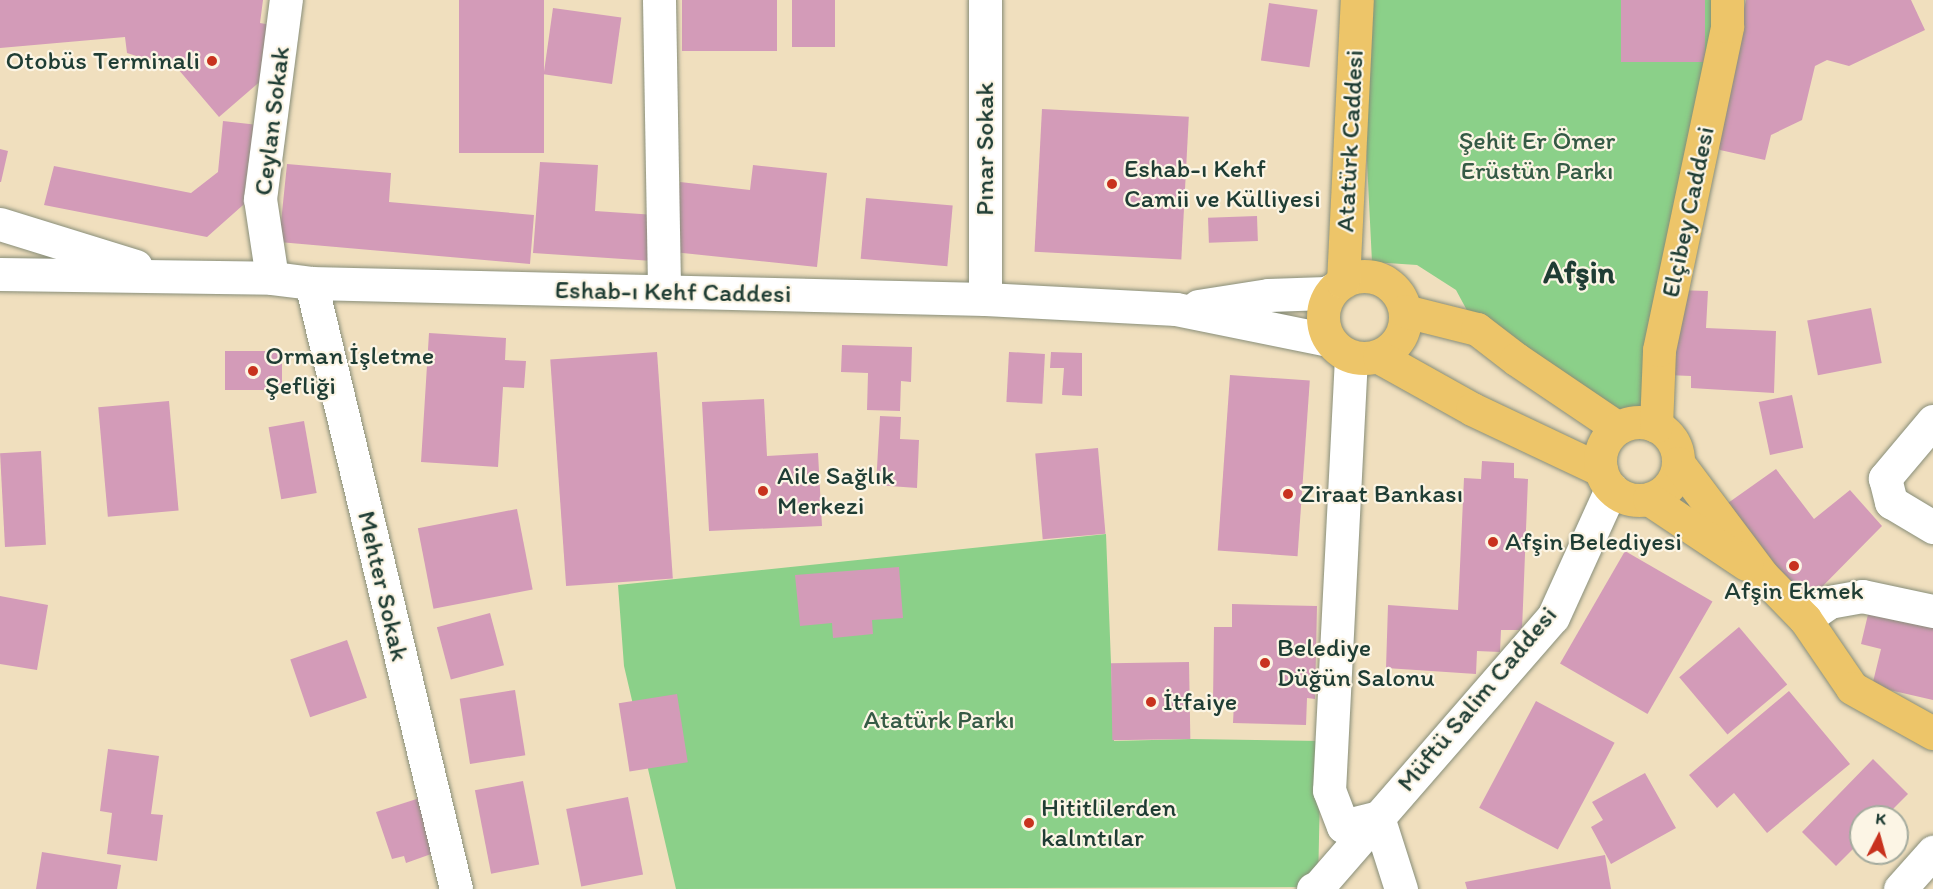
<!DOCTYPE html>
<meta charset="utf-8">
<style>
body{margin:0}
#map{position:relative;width:1933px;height:889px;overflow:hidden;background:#f0dfbe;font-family:Itim,sans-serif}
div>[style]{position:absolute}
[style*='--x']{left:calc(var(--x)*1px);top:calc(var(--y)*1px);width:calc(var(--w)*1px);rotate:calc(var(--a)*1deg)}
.green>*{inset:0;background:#8bd089}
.building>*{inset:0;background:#d39bb8;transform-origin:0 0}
.roads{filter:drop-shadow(0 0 2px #888e79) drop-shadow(0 0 2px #888e79)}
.minor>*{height:33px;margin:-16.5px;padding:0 16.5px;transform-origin:16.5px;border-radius:16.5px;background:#fff}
.major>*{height:33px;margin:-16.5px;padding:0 16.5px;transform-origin:16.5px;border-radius:16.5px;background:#edc569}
.major>.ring{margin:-16.5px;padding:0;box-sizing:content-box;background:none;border:33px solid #edc569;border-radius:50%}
.dots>*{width:16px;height:16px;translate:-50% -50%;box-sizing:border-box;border:3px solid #fcf5e5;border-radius:50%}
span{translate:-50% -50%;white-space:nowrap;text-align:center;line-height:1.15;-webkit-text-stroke:4.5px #fcf5e5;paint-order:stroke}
.poi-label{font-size:26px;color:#1f3d34}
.right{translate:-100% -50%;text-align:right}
.left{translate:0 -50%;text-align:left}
.street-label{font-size:26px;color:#1f3d34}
.park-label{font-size:26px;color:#355a45}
.district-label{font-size:32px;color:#1f3d34;font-weight:700}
.north{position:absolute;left:1849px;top:805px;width:60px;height:60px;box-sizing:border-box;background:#fcf5e5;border:2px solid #a4ab9e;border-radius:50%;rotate:6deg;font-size:16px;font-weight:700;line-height:24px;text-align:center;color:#1f3d34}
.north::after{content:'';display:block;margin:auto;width:21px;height:27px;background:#c8321e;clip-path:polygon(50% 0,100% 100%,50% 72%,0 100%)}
</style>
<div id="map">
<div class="green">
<i style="clip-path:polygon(1359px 0,1727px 0,1643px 422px,1630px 423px,1477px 329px,1456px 290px,1417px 265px,1372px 262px)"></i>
<i style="clip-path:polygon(1106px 534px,1114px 741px,1191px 739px,1321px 741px,1318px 887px,676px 889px,624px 666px,618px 585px)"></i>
</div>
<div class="building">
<i style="clip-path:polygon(0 0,263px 0,260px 23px,277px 26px,271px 72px,219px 117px,178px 69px,127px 53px,125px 37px,0 48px)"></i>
<i style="left:459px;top:0;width:85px;height:153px"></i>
<i style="left:682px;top:0;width:95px;height:51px"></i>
<i style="left:792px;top:0;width:43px;height:47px"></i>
<i style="left:1621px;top:0;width:84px;height:62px"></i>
<i style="clip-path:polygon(1746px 0,1911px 0,1925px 30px,1849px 66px,1827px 60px,1815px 66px,1802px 120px,1771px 135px,1765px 160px,1720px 150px,1714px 139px)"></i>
<i style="left:1269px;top:3px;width:49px;height:58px;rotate:8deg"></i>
<i style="left:553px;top:8px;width:69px;height:67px;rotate:8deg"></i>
<i style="left:1042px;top:109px;width:147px;height:143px;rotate:3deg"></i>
<i style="clip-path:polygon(223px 121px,259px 125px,251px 198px,207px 237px,44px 205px,54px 166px,191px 193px,218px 172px)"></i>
<i style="clip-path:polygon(0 149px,8px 151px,1px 182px,0 182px)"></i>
<i style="clip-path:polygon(540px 162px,598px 165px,595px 211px,656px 215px,653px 261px,533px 253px)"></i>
<i style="clip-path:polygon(287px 164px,391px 173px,389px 202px,534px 215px,530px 264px,279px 242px)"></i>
<i style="clip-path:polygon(753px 165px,827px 173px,817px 267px,673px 252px,680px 182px,750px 190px)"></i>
<i style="left:866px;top:198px;width:87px;height:61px;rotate:5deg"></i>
<i style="left:1257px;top:216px;width:25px;height:49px;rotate:88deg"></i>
<i style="clip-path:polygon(1675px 290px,1708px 291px,1706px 328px,1776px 331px,1774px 393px,1691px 388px,1691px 376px,1667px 375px)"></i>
<i style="left:1871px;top:308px;width:56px;height:65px;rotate:79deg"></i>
<i style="clip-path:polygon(429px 333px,506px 338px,505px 360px,526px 361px,524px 388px,503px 387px,498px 467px,421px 462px)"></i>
<i style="clip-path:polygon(842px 345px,912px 347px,911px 382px,901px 381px,900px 411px,867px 410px,868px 373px,841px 372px)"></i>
<i style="left:225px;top:351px;width:57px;height:39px"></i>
<i style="left:657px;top:352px;width:227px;height:107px;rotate:86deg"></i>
<i style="left:1009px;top:352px;width:36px;height:50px;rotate:3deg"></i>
<i style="clip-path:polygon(1051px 352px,1082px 353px,1082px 396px,1062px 395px,1064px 368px,1050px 368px)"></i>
<i style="left:1230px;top:375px;width:80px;height:176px;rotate:4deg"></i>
<i style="left:1792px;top:395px;width:54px;height:34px;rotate:78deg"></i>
<i style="clip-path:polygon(764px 399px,767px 456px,818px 453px,822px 526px,709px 531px,702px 402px)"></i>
<i style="left:169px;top:401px;width:110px;height:71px;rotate:85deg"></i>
<i style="clip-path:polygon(880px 416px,901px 417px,900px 439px,919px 440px,917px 488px,876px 485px)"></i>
<i style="left:304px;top:421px;width:73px;height:36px;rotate:80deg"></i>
<i style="left:1098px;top:448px;width:86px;height:63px;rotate:85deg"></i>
<i style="left:41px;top:451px;width:94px;height:41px;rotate:87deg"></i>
<i style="clip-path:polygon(1482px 461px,1514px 463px,1514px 478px,1528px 479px,1522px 630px,1501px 630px,1500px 652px,1477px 651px,1476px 674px,1386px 668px,1388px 605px,1458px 610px,1464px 478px,1481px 479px)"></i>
<i style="clip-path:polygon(1776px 469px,1814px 519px,1850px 490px,1882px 526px,1808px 601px,1764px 554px,1728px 503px)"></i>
<i style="left:517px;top:509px;width:82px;height:101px;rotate:79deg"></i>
<i style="left:1625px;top:551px;width:101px;height:130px;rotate:30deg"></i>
<i style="clip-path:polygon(899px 567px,903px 618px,872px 620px,873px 634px,833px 638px,832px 623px,800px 626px,795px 575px)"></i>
<i style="clip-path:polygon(0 596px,48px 605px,37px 670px,0 664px)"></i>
<i style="clip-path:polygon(1232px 604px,1317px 606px,1315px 699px,1307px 698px,1306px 725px,1233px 723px,1234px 702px,1213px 702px,1214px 627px,1232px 627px)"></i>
<i style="clip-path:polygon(1870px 606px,1933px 621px,1933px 700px,1872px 686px,1881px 649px,1861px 644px)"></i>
<i style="left:490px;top:613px;width:54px;height:55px;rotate:75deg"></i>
<i style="left:1739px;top:627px;width:75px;height:78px;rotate:50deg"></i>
<i style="left:347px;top:640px;width:61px;height:60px;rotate:71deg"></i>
<i style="left:1189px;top:662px;width:77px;height:78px;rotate:89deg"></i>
<i style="left:515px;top:690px;width:66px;height:56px;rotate:81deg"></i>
<i style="clip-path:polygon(1789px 691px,1850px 764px,1767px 833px,1734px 793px,1717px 808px,1689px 775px)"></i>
<i style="left:677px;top:694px;width:69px;height:59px;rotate:81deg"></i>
<i style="left:1536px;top:701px;width:89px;height:121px;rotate:28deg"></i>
<i style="clip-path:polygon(108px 749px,159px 756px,151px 814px,163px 815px,157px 861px,107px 854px,112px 813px,100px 811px)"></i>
<i style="clip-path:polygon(1873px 759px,1908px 794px,1885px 817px,1861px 817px,1861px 841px,1836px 866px,1802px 832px)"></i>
<i style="clip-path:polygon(1645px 773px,1676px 828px,1611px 864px,1591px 827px,1603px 820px,1592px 802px)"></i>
<i style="left:523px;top:781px;width:85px;height:49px;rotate:79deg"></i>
<i style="clip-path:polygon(426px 796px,434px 853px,406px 863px,404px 856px,392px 859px,376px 812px)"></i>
<i style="left:628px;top:797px;width:79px;height:63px;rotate:79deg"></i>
<i style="clip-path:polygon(42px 852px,121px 865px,117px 889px,36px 889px)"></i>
<i style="clip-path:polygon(1605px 855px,1611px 889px,1467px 889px,1465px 882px)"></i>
</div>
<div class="roads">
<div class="minor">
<i style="--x:659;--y:0;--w:291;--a:89"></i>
<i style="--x:0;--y:224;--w:142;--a:17.2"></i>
<i style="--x:0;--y:274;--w:272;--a:0.8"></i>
<i style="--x:272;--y:278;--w:39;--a:7"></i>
<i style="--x:311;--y:283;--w:674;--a:1.36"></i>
<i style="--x:985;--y:299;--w:191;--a:3"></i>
<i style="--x:1176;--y:309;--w:156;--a:11.5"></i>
<i style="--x:272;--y:278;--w:80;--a:-98.6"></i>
<i style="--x:260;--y:199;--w:201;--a:-82.6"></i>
<i style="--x:311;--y:283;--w:623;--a:76.54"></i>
<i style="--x:985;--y:299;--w:299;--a:-90"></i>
<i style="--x:1198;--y:306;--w:71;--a:-8.9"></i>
<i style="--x:1268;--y:295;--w:58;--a:-2"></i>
<i style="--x:1326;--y:293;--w:7;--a:-27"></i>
<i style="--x:1351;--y:357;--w:434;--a:92.9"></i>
<i style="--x:1329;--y:790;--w:39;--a:69"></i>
<i style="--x:1343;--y:826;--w:36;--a:-14"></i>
<i style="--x:1378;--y:817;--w:76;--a:72.3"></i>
<i style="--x:1933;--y:421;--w:75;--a:130.1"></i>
<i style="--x:1885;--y:478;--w:25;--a:76"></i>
<i style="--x:1891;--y:502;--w:49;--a:30.8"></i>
<i style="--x:1805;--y:619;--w:29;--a:-35"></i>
<i style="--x:1829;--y:602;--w:34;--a:-10"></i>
<i style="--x:1862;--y:596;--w:73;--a:11.9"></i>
<i style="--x:1313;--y:889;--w:5;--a:-22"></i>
<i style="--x:1318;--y:887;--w:358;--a:-49"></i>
<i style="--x:1553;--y:617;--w:141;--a:-65.6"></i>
<i style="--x:1900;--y:889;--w:50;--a:-48.3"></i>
</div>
<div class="major">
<i class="ring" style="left:1323px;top:276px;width:49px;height:49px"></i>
<i style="--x:1343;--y:282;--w:282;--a:-87.2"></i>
<i style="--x:1405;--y:311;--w:74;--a:14"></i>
<i style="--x:1477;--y:329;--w:49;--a:37.6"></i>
<i style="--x:1516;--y:359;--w:123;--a:34.1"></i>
<i style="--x:1379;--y:357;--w:107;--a:29.2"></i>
<i style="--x:1472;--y:409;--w:143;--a:25.3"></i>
<i class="ring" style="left:1600px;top:422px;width:45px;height:45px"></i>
<i style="--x:1656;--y:426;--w:76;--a:-87.7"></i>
<i style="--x:1659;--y:350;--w:331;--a:-78.1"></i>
<i style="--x:1727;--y:26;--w:26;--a:-90"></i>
<i style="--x:1678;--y:463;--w:140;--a:53.1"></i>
<i style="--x:1762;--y:575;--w:62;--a:45.7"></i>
<i style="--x:1805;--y:619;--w:83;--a:55.7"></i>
<i style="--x:1852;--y:688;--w:93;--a:29.1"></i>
<i style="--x:1649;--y:499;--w:117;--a:33.8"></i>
</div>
</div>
<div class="dots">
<i style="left:212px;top:61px;background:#c8321e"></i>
<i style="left:1112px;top:184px;background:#c8321e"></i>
<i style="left:253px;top:371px;background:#c8321e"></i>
<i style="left:763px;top:491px;background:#c8321e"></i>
<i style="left:1288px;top:494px;background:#c8321e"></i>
<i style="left:1493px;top:542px;background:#c8321e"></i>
<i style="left:1794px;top:566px;background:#c8321e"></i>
<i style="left:1265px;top:663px;background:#c8321e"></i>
<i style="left:1151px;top:702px;background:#c8321e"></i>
<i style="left:1029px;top:823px;background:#c8321e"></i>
</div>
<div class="poi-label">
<span class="right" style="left:200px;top:61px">Otobüs Terminali</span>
<span class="left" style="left:1124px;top:184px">Eshab-ı Kehf<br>Camii ve Külliyesi</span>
<span class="left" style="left:265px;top:371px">Orman İşletme<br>Şefliği</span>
<span class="left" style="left:777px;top:491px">Aile Sağlık<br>Merkezi</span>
<span class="left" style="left:1300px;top:494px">Ziraat Bankası</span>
<span class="left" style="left:1505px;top:542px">Afşin Belediyesi</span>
<span style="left:1794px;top:591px">Afşin Ekmek</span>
<span class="left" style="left:1277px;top:663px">Belediye<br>Düğün Salonu</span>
<span class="left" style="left:1163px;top:702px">İtfaiye</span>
<span class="left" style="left:1041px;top:823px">Hititlilerden<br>kalıntılar</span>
</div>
<div class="street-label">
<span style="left:272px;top:121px;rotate:-83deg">Ceylan Sokak</span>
<span style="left:1350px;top:141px;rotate:-87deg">Atatürk Caddesi</span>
<span style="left:985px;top:149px;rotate:-90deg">Pınar Sokak</span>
<span style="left:1688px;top:212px;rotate:-78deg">Elçibey Caddesi</span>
<span style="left:673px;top:292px;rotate:1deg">Eshab-ı Kehf Caddesi</span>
<span style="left:383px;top:586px;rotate:77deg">Mehter Sokak</span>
<span style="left:1477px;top:699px;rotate:-50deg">Müftü Salim Caddesi</span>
</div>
<div class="park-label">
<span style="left:1537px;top:156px">Şehit Er Ömer<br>Erüstün Parkı</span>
<span style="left:939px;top:720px">Atatürk Parkı</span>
</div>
<div class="district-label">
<span style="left:1579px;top:272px">Afşin</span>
</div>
<div class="north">K</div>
</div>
